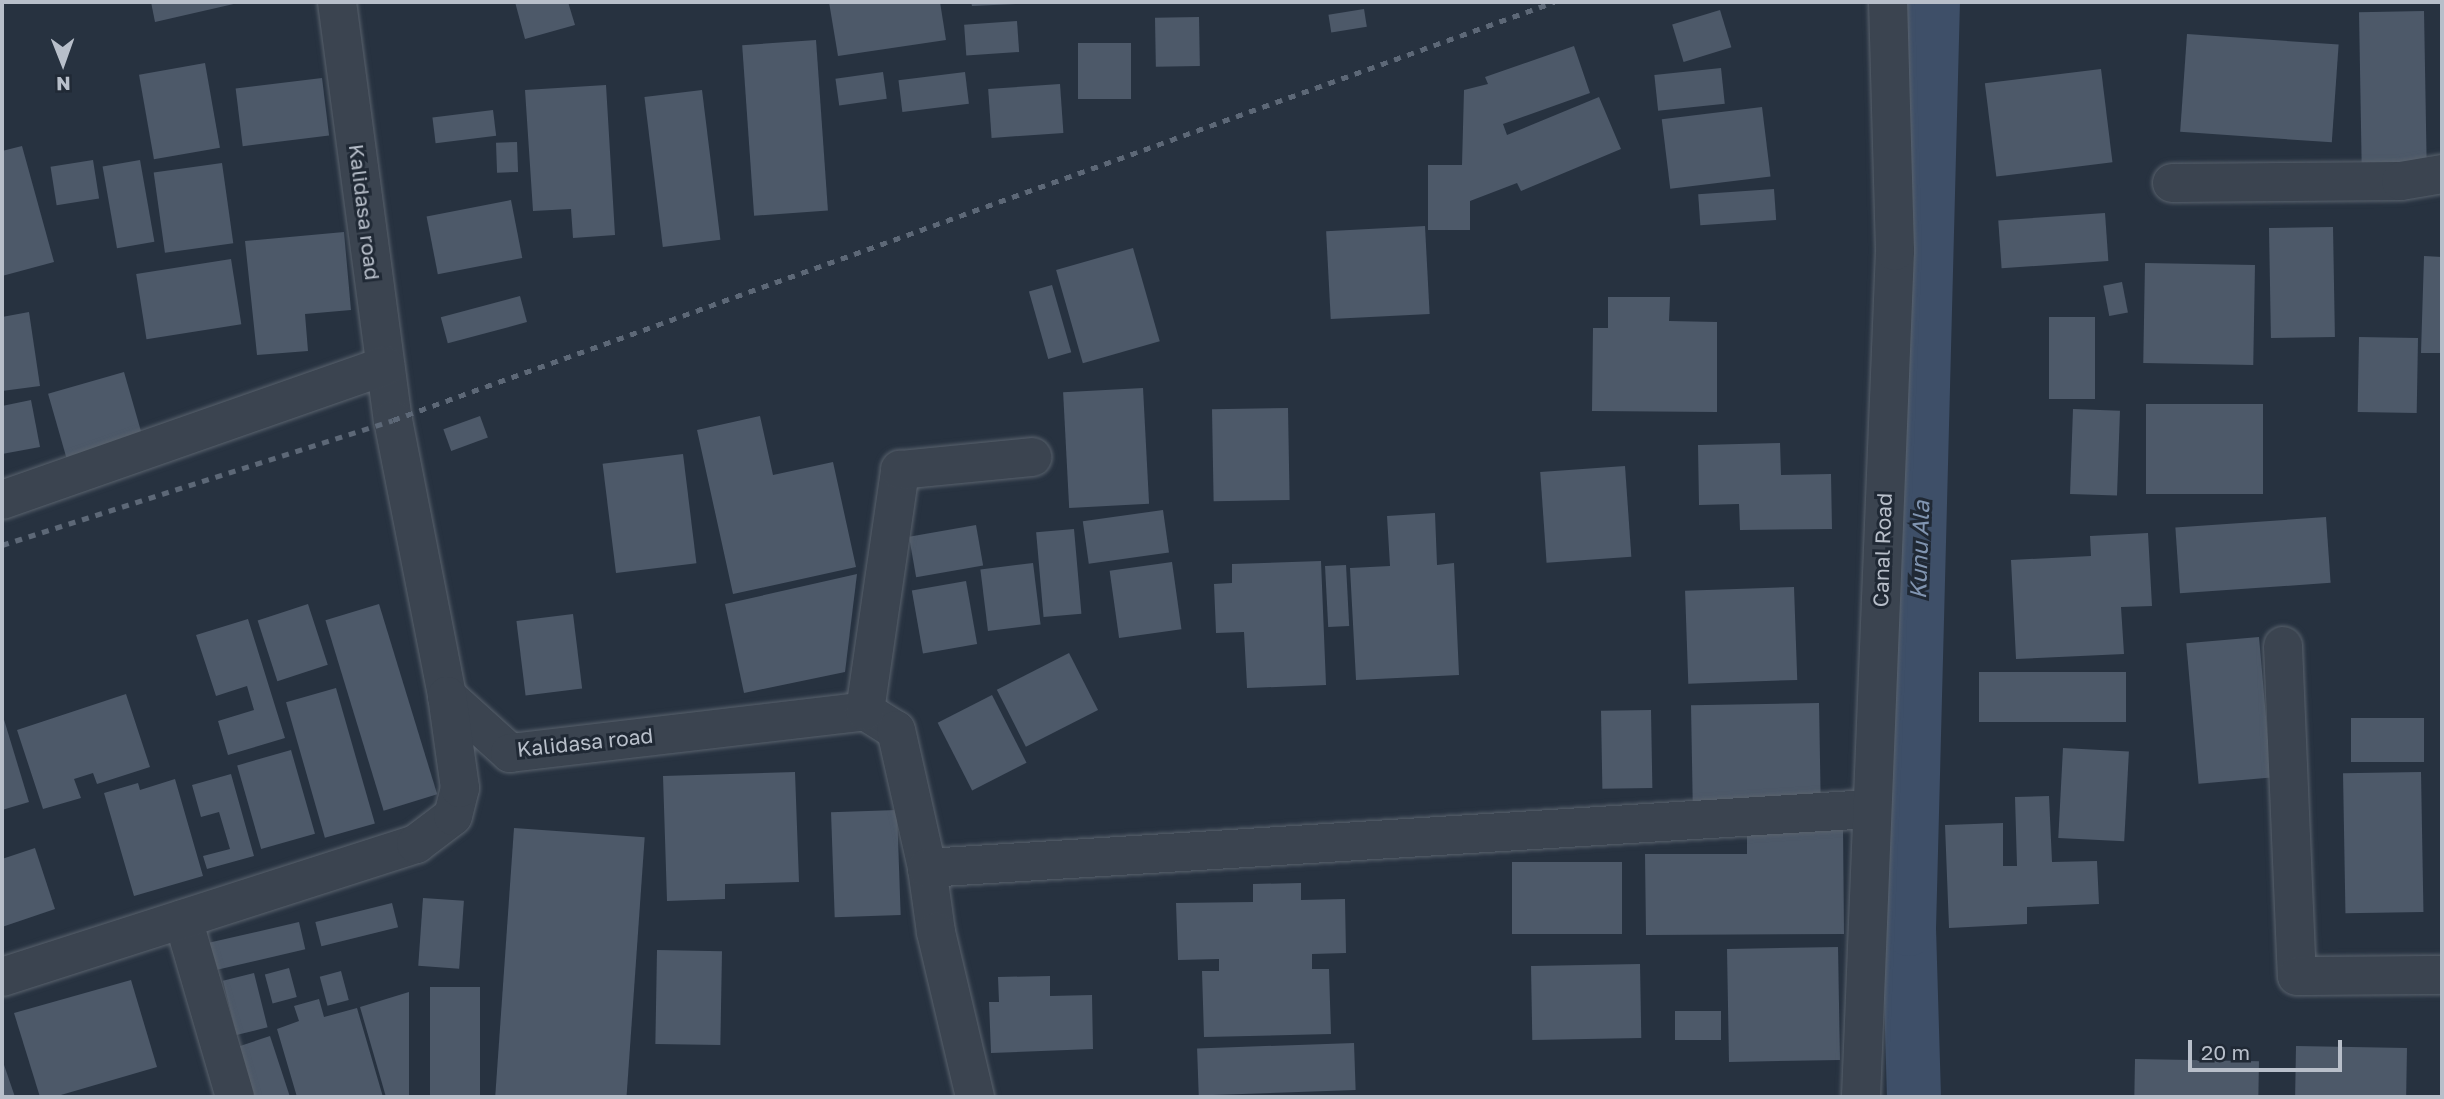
<!DOCTYPE html>
<style>
body{margin:0}
#map{position:relative;width:2444px;height:1099px;overflow:hidden;background:#273240;font-family:"Golos Text",sans-serif}
div>[style]{position:absolute}
[style*='--x']{left:calc(var(--x)*1px);top:calc(var(--y)*1px);width:calc(var(--w)*1px);rotate:calc(var(--a)*1deg)}
.canal>*{height:54px;margin:-27px;padding:0 27px;transform-origin:27px;border-radius:27px;background:#3e4f68}
.building>*{inset:0;background:#4d5969;transform-origin:0 0}
.roads{filter:drop-shadow(0 0 2px #59626d) drop-shadow(0 0 2px #59626d)}
.minor>*{height:38px;margin:-19px;padding:0 19px;transform-origin:19px;border-radius:19px;background:#3b4450}
.rail>*{height:5px;margin-top:-2.5px;transform-origin:0;background:repeating-linear-gradient(90deg,#5d6877 0 7px,transparent 0 14px)}
span{translate:-50% -50%;white-space:nowrap;text-align:center;line-height:1.15;-webkit-text-stroke:6px #202935;paint-order:stroke}
.street-label{font-size:21px;color:#b8bfca}
.water-label{font-size:23px;color:#8195b1;font-style:italic}
.frame{position:absolute;inset:0;border:4px solid #b8bfca;pointer-events:none}
.north{position:absolute;left:28px;top:28px;width:70px;height:70px;-webkit-text-stroke:5px #202935;paint-order:stroke;rotate:179deg;font-size:19px;font-weight:700;line-height:28px;text-align:center;color:#b8bfca}
.north::after{content:'';display:block;margin:auto;width:24px;height:32px;background:#b8bfca;clip-path:polygon(50% 0,100% 100%,50% 72%,0 100%)}
.scale{position:absolute;left:2188px;top:1040px;width:154px;height:32px;box-sizing:border-box;border:4px solid #b8bfca;border-top:0;padding-left:9px;font-size:21px;line-height:24px;white-space:nowrap;color:#b8bfca;-webkit-text-stroke:5px #202935;paint-order:stroke}
</style>
<div id="map">
<div class="canal">
<i style="--x:1914;--y:1097;--w:168;--a:-91.7"></i>
<i style="--x:1909;--y:929;--w:927;--a:-88.52"></i>
</div>
<div class="building">
<i style="clip-path:polygon(151px 2px,238px 2px,238px 3px,155px 22px)"></i>
<i style="clip-path:polygon(515px 2px,568px 2px,575px 25px,525px 39px)"></i>
<i style="clip-path:polygon(829px 2px,940px 2px,946px 40px,838px 56px)"></i>
<i style="clip-path:polygon(971px 2px,1016px 2px,1016px 4px,972px 6px)"></i>
<i style="left:1364px;top:9px;width:18px;height:36px;rotate:81deg"></i>
<i style="left:1720px;top:10px;width:39px;height:50px;rotate:73deg"></i>
<i style="left:2424px;top:11px;width:154px;height:65px;rotate:89deg"></i>
<i style="left:1199px;top:17px;width:49px;height:44px;rotate:89deg"></i>
<i style="left:1017px;top:21px;width:31px;height:53px;rotate:86deg"></i>
<i style="left:2187px;top:34px;width:152px;height:98px;rotate:4deg"></i>
<i style="left:816px;top:40px;width:171px;height:74px;rotate:86deg"></i>
<i style="left:1078px;top:43px;width:53px;height:56px"></i>
<i style="clip-path:polygon(1574px 46px,1590px 93px,1503px 124px,1507px 135px,1599px 97px,1621px 149px,1521px 191px,1517px 183px,1470px 201px,1470px 230px,1428px 230px,1428px 165px,1462px 165px,1464px 90px,1488px 84px,1485px 77px)"></i>
<i style="left:205px;top:63px;width:86px;height:67px;rotate:80deg"></i>
<i style="left:1721px;top:68px;width:36px;height:67px;rotate:84deg"></i>
<i style="left:2101px;top:69px;width:94px;height:117px;rotate:83deg"></i>
<i style="left:883px;top:72px;width:27px;height:48px;rotate:82deg"></i>
<i style="left:965px;top:72px;width:32px;height:67px;rotate:83deg"></i>
<i style="left:322px;top:78px;width:58px;height:87px;rotate:83deg"></i>
<i style="left:1060px;top:84px;width:49px;height:72px;rotate:86deg"></i>
<i style="clip-path:polygon(606px 85px,615px 235px,573px 238px,571px 209px,533px 211px,525px 90px)"></i>
<i style="left:702px;top:90px;width:151px;height:58px;rotate:83deg"></i>
<i style="left:1762px;top:107px;width:70px;height:101px;rotate:83deg"></i>
<i style="left:493px;top:110px;width:26px;height:61px;rotate:83deg"></i>
<i style="left:517px;top:142px;width:30px;height:21px;rotate:88deg"></i>
<i style="clip-path:polygon(22px 146px,54px 262px,2px 276px,2px 151px)"></i>
<i style="left:93px;top:160px;width:39px;height:43px;rotate:81deg"></i>
<i style="left:140px;top:160px;width:83px;height:38px;rotate:80deg"></i>
<i style="left:222px;top:163px;width:81px;height:69px;rotate:82deg"></i>
<i style="left:1774px;top:189px;width:31px;height:76px;rotate:86deg"></i>
<i style="left:511px;top:200px;width:59px;height:86px;rotate:79deg"></i>
<i style="left:2105px;top:213px;width:48px;height:107px;rotate:86deg"></i>
<i style="left:1425px;top:226px;width:88px;height:99px;rotate:87deg"></i>
<i style="left:2333px;top:227px;width:110px;height:64px;rotate:89deg"></i>
<i style="clip-path:polygon(344px 232px,351px 310px,305px 314px,308px 351px,257px 355px,245px 241px)"></i>
<i style="left:1133px;top:248px;width:97px;height:80px;rotate:74deg"></i>
<i style="clip-path:polygon(2424px 256px,2442px 257px,2442px 353px,2421px 353px)"></i>
<i style="left:231px;top:259px;width:66px;height:96px;rotate:81deg"></i>
<i style="left:2145px;top:263px;width:110px;height:100px;rotate:1deg"></i>
<i style="left:2122px;top:282px;width:31px;height:19px;rotate:79deg"></i>
<i style="left:1052px;top:285px;width:70px;height:24px;rotate:74deg"></i>
<i style="left:520px;top:296px;width:27px;height:82px;rotate:75deg"></i>
<i style="clip-path:polygon(1608px 297px,1670px 297px,1669px 321px,1717px 322px,1717px 412px,1592px 411px,1593px 328px,1608px 328px)"></i>
<i style="clip-path:polygon(29px 312px,40px 386px,2px 391px,2px 317px)"></i>
<i style="left:2049px;top:317px;width:46px;height:82px"></i>
<i style="left:2359px;top:337px;width:59px;height:75px;rotate:1deg"></i>
<i style="left:124px;top:372px;width:70px;height:79px;rotate:74deg"></i>
<i style="left:1143px;top:388px;width:116px;height:80px;rotate:87deg"></i>
<i style="clip-path:polygon(31px 400px,40px 447px,2px 454px,2px 406px)"></i>
<i style="left:2146px;top:404px;width:117px;height:90px"></i>
<i style="left:1288px;top:408px;width:92px;height:76px;rotate:89deg"></i>
<i style="left:2073px;top:409px;width:47px;height:85px;rotate:2deg"></i>
<i style="left:480px;top:416px;width:23px;height:39px;rotate:70deg"></i>
<i style="clip-path:polygon(760px 416px,773px 475px,833px 462px,856px 567px,733px 594px,697px 430px)"></i>
<i style="clip-path:polygon(1780px 443px,1781px 475px,1831px 474px,1832px 529px,1740px 530px,1739px 504px,1699px 505px,1698px 445px)"></i>
<i style="left:683px;top:454px;width:110px;height:81px;rotate:83deg"></i>
<i style="left:1625px;top:466px;width:91px;height:85px;rotate:86deg"></i>
<i style="left:1163px;top:510px;width:43px;height:81px;rotate:82deg"></i>
<i style="clip-path:polygon(1435px 513px,1437px 565px,1454px 563px,1459px 675px,1356px 680px,1350px 568px,1390px 566px,1387px 516px)"></i>
<i style="left:2326px;top:517px;width:66px;height:151px;rotate:86deg"></i>
<i style="left:976px;top:525px;width:41px;height:68px;rotate:80deg"></i>
<i style="left:1074px;top:529px;width:85px;height:38px;rotate:85deg"></i>
<i style="clip-path:polygon(2148px 533px,2152px 606px,2121px 607px,2124px 654px,2016px 659px,2011px 560px,2091px 556px,2090px 536px)"></i>
<i style="clip-path:polygon(1321px 561px,1326px 685px,1247px 688px,1244px 632px,1216px 633px,1214px 584px,1232px 583px,1232px 564px)"></i>
<i style="left:1172px;top:562px;width:68px;height:63px;rotate:82deg"></i>
<i style="left:1033px;top:563px;width:62px;height:53px;rotate:83deg"></i>
<i style="left:1346px;top:565px;width:61px;height:21px;rotate:87deg"></i>
<i style="clip-path:polygon(857px 574px,845px 672px,744px 693px,725px 604px)"></i>
<i style="left:966px;top:581px;width:64px;height:55px;rotate:80deg"></i>
<i style="left:1794px;top:587px;width:93px;height:109px;rotate:88deg"></i>
<i style="left:308px;top:604px;width:64px;height:53px;rotate:72deg"></i>
<i style="left:379px;top:604px;width:199px;height:56px;rotate:73deg"></i>
<i style="left:573px;top:614px;width:75px;height:57px;rotate:83deg"></i>
<i style="clip-path:polygon(248px 619px,285px 738px,228px 755px,218px 721px,254px 710px,247px 686px,216px 696px,196px 635px)"></i>
<i style="left:2259px;top:637px;width:141px;height:73px;rotate:85deg"></i>
<i style="left:1069px;top:653px;width:64px;height:81px;rotate:63deg"></i>
<i style="left:2126px;top:672px;width:50px;height:147px;rotate:90deg"></i>
<i style="left:336px;top:688px;width:141px;height:52px;rotate:74deg"></i>
<i style="clip-path:polygon(126px 694px,150px 767px,97px 784px,93px 773px,74px 779px,81px 798px,43px 809px,17px 730px)"></i>
<i style="left:992px;top:695px;width:76px;height:61px;rotate:63deg"></i>
<i style="left:1819px;top:703px;width:99px;height:128px;rotate:89deg"></i>
<i style="left:1651px;top:710px;width:78px;height:50px;rotate:89deg"></i>
<i style="clip-path:polygon(2px 713px,29px 802px,2px 810px)"></i>
<i style="left:2351px;top:718px;width:73px;height:44px"></i>
<i style="left:2063px;top:748px;width:66px;height:90px;rotate:3deg"></i>
<i style="left:291px;top:750px;width:87px;height:56px;rotate:74deg"></i>
<i style="clip-path:polygon(795px 772px,799px 882px,725px 884px,725px 899px,667px 901px,663px 776px)"></i>
<i style="left:2421px;top:772px;width:140px;height:78px;rotate:89deg"></i>
<i style="clip-path:polygon(231px 774px,254px 856px,207px 869px,203px 856px,230px 849px,219px 812px,201px 817px,192px 785px)"></i>
<i style="clip-path:polygon(175px 779px,203px 876px,134px 896px,104px 793px,138px 783px,140px 790px)"></i>
<i style="clip-path:polygon(2049px 796px,2052px 862px,2097px 861px,2099px 904px,2027px 907px,2027px 924px,1949px 928px,1945px 825px,2003px 823px,2003px 866px,2017px 866px,2015px 797px)"></i>
<i style="left:897px;top:810px;width:105px;height:66px;rotate:88deg"></i>
<i style="clip-path:polygon(1747px 826px,1843px 826px,1844px 934px,1646px 935px,1645px 854px,1747px 854px)"></i>
<i style="left:514px;top:828px;width:131px;height:270px;rotate:4deg"></i>
<i style="clip-path:polygon(35px 848px,55px 909px,2px 927px,2px 859px)"></i>
<i style="left:1512px;top:862px;width:110px;height:72px"></i>
<i style="clip-path:polygon(1301px 883px,1301px 900px,1345px 899px,1346px 953px,1312px 954px,1312px 969px,1329px 969px,1331px 1034px,1204px 1037px,1202px 971px,1219px 971px,1219px 959px,1178px 960px,1176px 903px,1253px 902px,1253px 884px)"></i>
<i style="left:423px;top:898px;width:41px;height:68px;rotate:4deg"></i>
<i style="left:392px;top:903px;width:25px;height:79px;rotate:76deg"></i>
<i style="left:299px;top:922px;width:28px;height:96px;rotate:77deg"></i>
<i style="left:1838px;top:947px;width:113px;height:111px;rotate:89deg"></i>
<i style="left:657px;top:950px;width:65px;height:94px;rotate:1deg"></i>
<i style="left:1640px;top:964px;width:74px;height:109px;rotate:89deg"></i>
<i style="left:289px;top:968px;width:30px;height:25px;rotate:75deg"></i>
<i style="left:341px;top:971px;width:30px;height:22px;rotate:75deg"></i>
<i style="left:254px;top:973px;width:56px;height:32px;rotate:76deg"></i>
<i style="clip-path:polygon(1050px 976px,1050px 996px,1092px 995px,1093px 1049px,991px 1053px,989px 1002px,999px 1002px,998px 977px)"></i>
<i style="clip-path:polygon(131px 980px,157px 1067px,54px 1097px,40px 1097px,14px 1013px)"></i>
<i style="left:430px;top:987px;width:50px;height:110px"></i>
<i style="clip-path:polygon(409px 992px,409px 1097px,386px 1097px,360px 1007px)"></i>
<i style="clip-path:polygon(319px 999px,324px 1017px,357px 1008px,383px 1097px,297px 1097px,277px 1029px,299px 1021px,294px 1006px)"></i>
<i style="left:1675px;top:1011px;width:46px;height:29px"></i>
<i style="clip-path:polygon(270px 1036px,290px 1097px,250px 1097px,234px 1048px)"></i>
<i style="left:1354px;top:1043px;width:47px;height:157px;rotate:88deg"></i>
<i style="left:2296px;top:1046px;width:111px;height:51px;rotate:1deg"></i>
<i style="clip-path:polygon(2px 1059px,15px 1097px,2px 1097px)"></i>
<i style="left:2135px;top:1059px;width:124px;height:38px;rotate:1deg"></i>
</div>
<div class="roads">
<div class="minor">
<i style="--x:337;--y:2;--w:422;--a:82.4"></i>
<i style="--x:393;--y:420;--w:281;--a:78.9"></i>
<i style="--x:447;--y:696;--w:85;--a:42.1"></i>
<i style="--x:510;--y:753;--w:357;--a:-6.7"></i>
<i style="--x:865;--y:711;--w:36;--a:32"></i>
<i style="--x:896;--y:730;--w:141;--a:77.3"></i>
<i style="--x:927;--y:868;--w:65;--a:82"></i>
<i style="--x:936;--y:932;--w:170;--a:76.7"></i>
<i style="--x:2172;--y:183;--w:229;--a:-0.5"></i>
<i style="--x:2401;--y:181;--w:42;--a:-9.7"></i>
<i style="--x:2;--y:500;--w:406;--a:-19.3"></i>
<i style="--x:2283;--y:646;--w:330;--a:87.6"></i>
<i style="--x:2297;--y:976;--w:145;--a:-0.4"></i>
<i style="--x:865;--y:711;--w:244;--a:-81.7"></i>
<i style="--x:900;--y:470;--w:133;--a:-5.6"></i>
<i style="--x:927;--y:868;--w:946;--a:-3.58"></i>
<i style="--x:183;--y:919;--w:185;--a:73.7"></i>
<i style="--x:2;--y:977;--w:435;--a:-17.8"></i>
<i style="--x:416;--y:844;--w:46;--a:-37.1"></i>
<i style="--x:453;--y:816;--w:29;--a:-76"></i>
<i style="--x:460;--y:788;--w:93;--a:-98"></i>
<i style="--x:1861;--y:1097;--w:847;--a:-87.7"></i>
<i style="--x:1895;--y:251;--w:249;--a:-91.6"></i>
</div>
</div>
<div class="rail">
<i style="--x:2;--y:545;--w:410;--a:-17.7"></i>
<i style="--x:393;--y:420;--w:1234;--a:-19.8"></i>
</div>
<div class="street-label">
<span style="left:365px;top:212px;rotate:83deg">Kalidasa road</span>
<span style="left:1882px;top:550px;rotate:-88deg">Canal Road</span>
<span style="left:585px;top:742px;rotate:-6deg">Kalidasa road</span>
</div>
<div class="water-label">
<span style="left:1919px;top:550px;rotate:-88deg">Kunu Ala</span>
</div>
<div class="frame"></div>
<div class="north">N</div>
<div class="scale">20 m</div>
</div>
